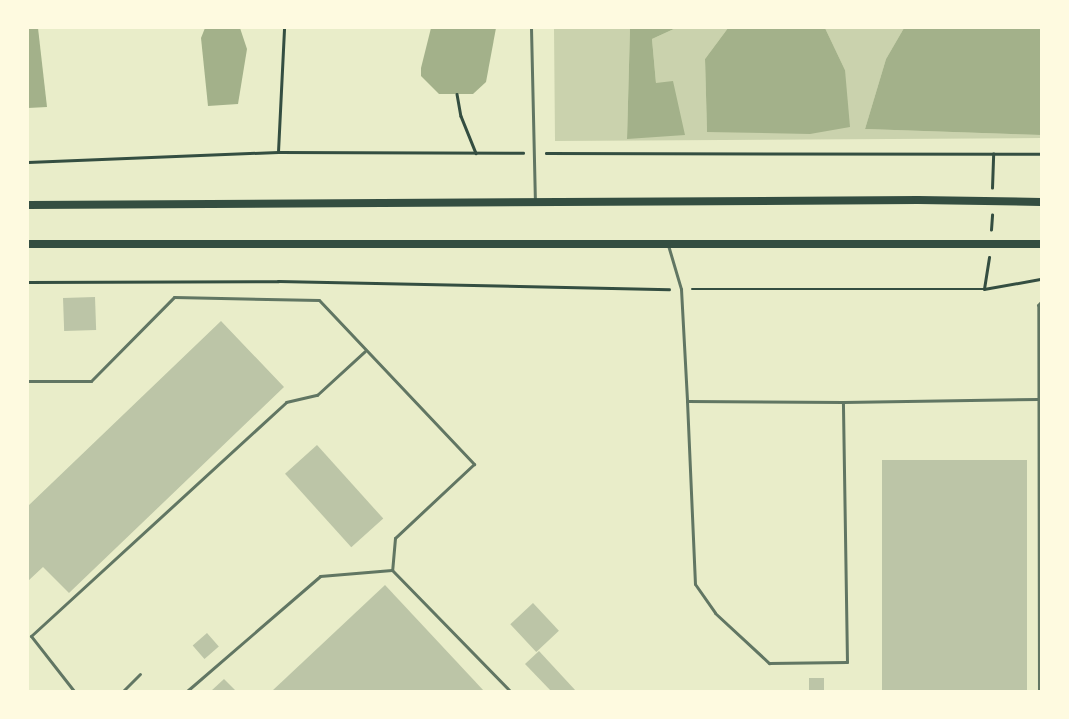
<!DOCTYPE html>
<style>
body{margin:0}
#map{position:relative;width:1069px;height:719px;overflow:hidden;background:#e9edc9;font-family:Georgia,serif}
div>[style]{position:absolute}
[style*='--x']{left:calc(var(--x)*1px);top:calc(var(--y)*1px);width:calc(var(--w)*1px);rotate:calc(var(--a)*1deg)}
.green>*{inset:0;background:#cad2ad}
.water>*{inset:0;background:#a3b18a}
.building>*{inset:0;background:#bcc5a7;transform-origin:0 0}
.path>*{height:2.5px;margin:-1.25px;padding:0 1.25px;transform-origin:1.25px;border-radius:1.25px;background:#344e41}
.service>*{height:3px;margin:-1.5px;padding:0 1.5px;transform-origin:1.5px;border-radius:1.5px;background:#617663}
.secondary>*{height:8px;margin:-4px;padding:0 4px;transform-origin:4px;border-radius:4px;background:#344e41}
span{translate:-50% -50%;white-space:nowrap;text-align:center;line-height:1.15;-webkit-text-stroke:4px #fefae0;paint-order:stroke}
.frame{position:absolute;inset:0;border:29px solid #fefae0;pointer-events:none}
</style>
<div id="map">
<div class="green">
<i style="clip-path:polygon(554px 28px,630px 28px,627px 139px,656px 83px,652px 39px,676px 28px,728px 28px,705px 59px,707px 132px,845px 70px,825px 28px,904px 28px,886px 59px,865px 129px,1041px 135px,1041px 138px,555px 141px)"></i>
</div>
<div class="water">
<i style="clip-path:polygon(28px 28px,38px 28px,47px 107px,28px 108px)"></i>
<i style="clip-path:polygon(205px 28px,240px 28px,247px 49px,238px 104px,208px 106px,201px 38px)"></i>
<i style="clip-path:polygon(431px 28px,496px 28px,486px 82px,473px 94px,439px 94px,421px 76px,421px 68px)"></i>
<i style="clip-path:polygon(630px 28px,676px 28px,652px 39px,656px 83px,673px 81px,685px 135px,627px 139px)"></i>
<i style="clip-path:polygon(728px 28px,825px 28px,845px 70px,850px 127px,810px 134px,707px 132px,705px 59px)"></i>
<i style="clip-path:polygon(904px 28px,1041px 28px,1041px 135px,865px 129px,886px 59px)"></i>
</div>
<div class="building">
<i style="left:95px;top:297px;width:33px;height:32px;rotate:88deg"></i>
<i style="clip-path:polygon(221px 321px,284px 387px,69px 593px,43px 567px,28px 581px,28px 506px)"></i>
<i style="left:317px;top:445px;width:99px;height:43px;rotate:48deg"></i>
<i style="left:882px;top:460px;width:145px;height:231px"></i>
<i style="clip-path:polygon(385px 585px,484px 691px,272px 691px)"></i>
<i style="left:533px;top:603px;width:38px;height:31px;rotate:47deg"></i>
<i style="left:207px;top:633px;width:18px;height:19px;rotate:49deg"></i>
<i style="clip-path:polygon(539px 651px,576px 691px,551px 691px,525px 664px)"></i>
<i style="left:809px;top:678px;width:15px;height:13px"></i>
<i style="clip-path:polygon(224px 679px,236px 691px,211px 691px)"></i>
</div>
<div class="path">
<i style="--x:457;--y:94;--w:22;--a:80"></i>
<i style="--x:461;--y:116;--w:40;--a:68"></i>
<i style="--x:278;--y:152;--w:124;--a:-87.2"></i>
<i style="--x:546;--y:153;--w:495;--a:0.1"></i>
<i style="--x:28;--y:162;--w:250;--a:-2.3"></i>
<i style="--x:278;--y:152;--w:245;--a:0.2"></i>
<i style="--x:992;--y:188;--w:34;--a:-88"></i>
<i style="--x:991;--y:230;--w:15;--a:-86"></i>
<i style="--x:28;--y:282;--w:250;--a:-0.2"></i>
<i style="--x:278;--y:281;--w:391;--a:1.2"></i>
<i style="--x:692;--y:289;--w:292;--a:0"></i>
<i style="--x:984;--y:289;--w:58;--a:-10"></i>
<i style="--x:984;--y:289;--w:32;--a:-81"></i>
</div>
<div class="service">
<i style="--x:531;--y:28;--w:173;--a:88.7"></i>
<i style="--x:668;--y:245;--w:46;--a:73.5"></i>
<i style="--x:681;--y:289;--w:112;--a:86.9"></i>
<i style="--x:687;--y:401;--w:156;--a:0.4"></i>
<i style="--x:843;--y:402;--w:195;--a:-0.9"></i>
<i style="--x:28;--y:381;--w:63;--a:0"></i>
<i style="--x:91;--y:381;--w:118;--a:-45.3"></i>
<i style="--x:174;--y:297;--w:145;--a:1.2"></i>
<i style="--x:319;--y:300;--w:226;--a:46.6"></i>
<i style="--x:474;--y:464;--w:108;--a:136.9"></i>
<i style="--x:395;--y:538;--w:32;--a:95"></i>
<i style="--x:687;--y:401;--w:183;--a:87.5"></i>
<i style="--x:695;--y:584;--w:35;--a:55"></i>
<i style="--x:715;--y:613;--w:74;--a:42.8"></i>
<i style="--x:769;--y:663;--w:78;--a:-0.7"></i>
<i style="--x:847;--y:662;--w:260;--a:-90.9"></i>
<i style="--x:74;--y:691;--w:70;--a:-128"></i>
<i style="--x:31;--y:636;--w:346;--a:-42.5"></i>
<i style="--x:286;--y:402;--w:32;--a:-13"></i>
<i style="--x:317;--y:395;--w:65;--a:-42.5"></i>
<i style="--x:123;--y:691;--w:24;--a:-45"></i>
<i style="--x:187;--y:691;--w:176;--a:-40.8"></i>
<i style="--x:320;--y:576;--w:72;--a:-4.8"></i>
<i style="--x:392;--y:570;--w:169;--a:45.7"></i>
<i style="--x:1039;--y:691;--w:386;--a:-90.1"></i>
<i style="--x:1038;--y:305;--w:4;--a:-45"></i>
</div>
<div class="secondary">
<i style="--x:28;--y:205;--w:890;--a:-0.32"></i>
<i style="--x:918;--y:200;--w:123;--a:0.9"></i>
<i style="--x:28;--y:244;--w:1013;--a:0"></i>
</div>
<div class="frame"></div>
</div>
